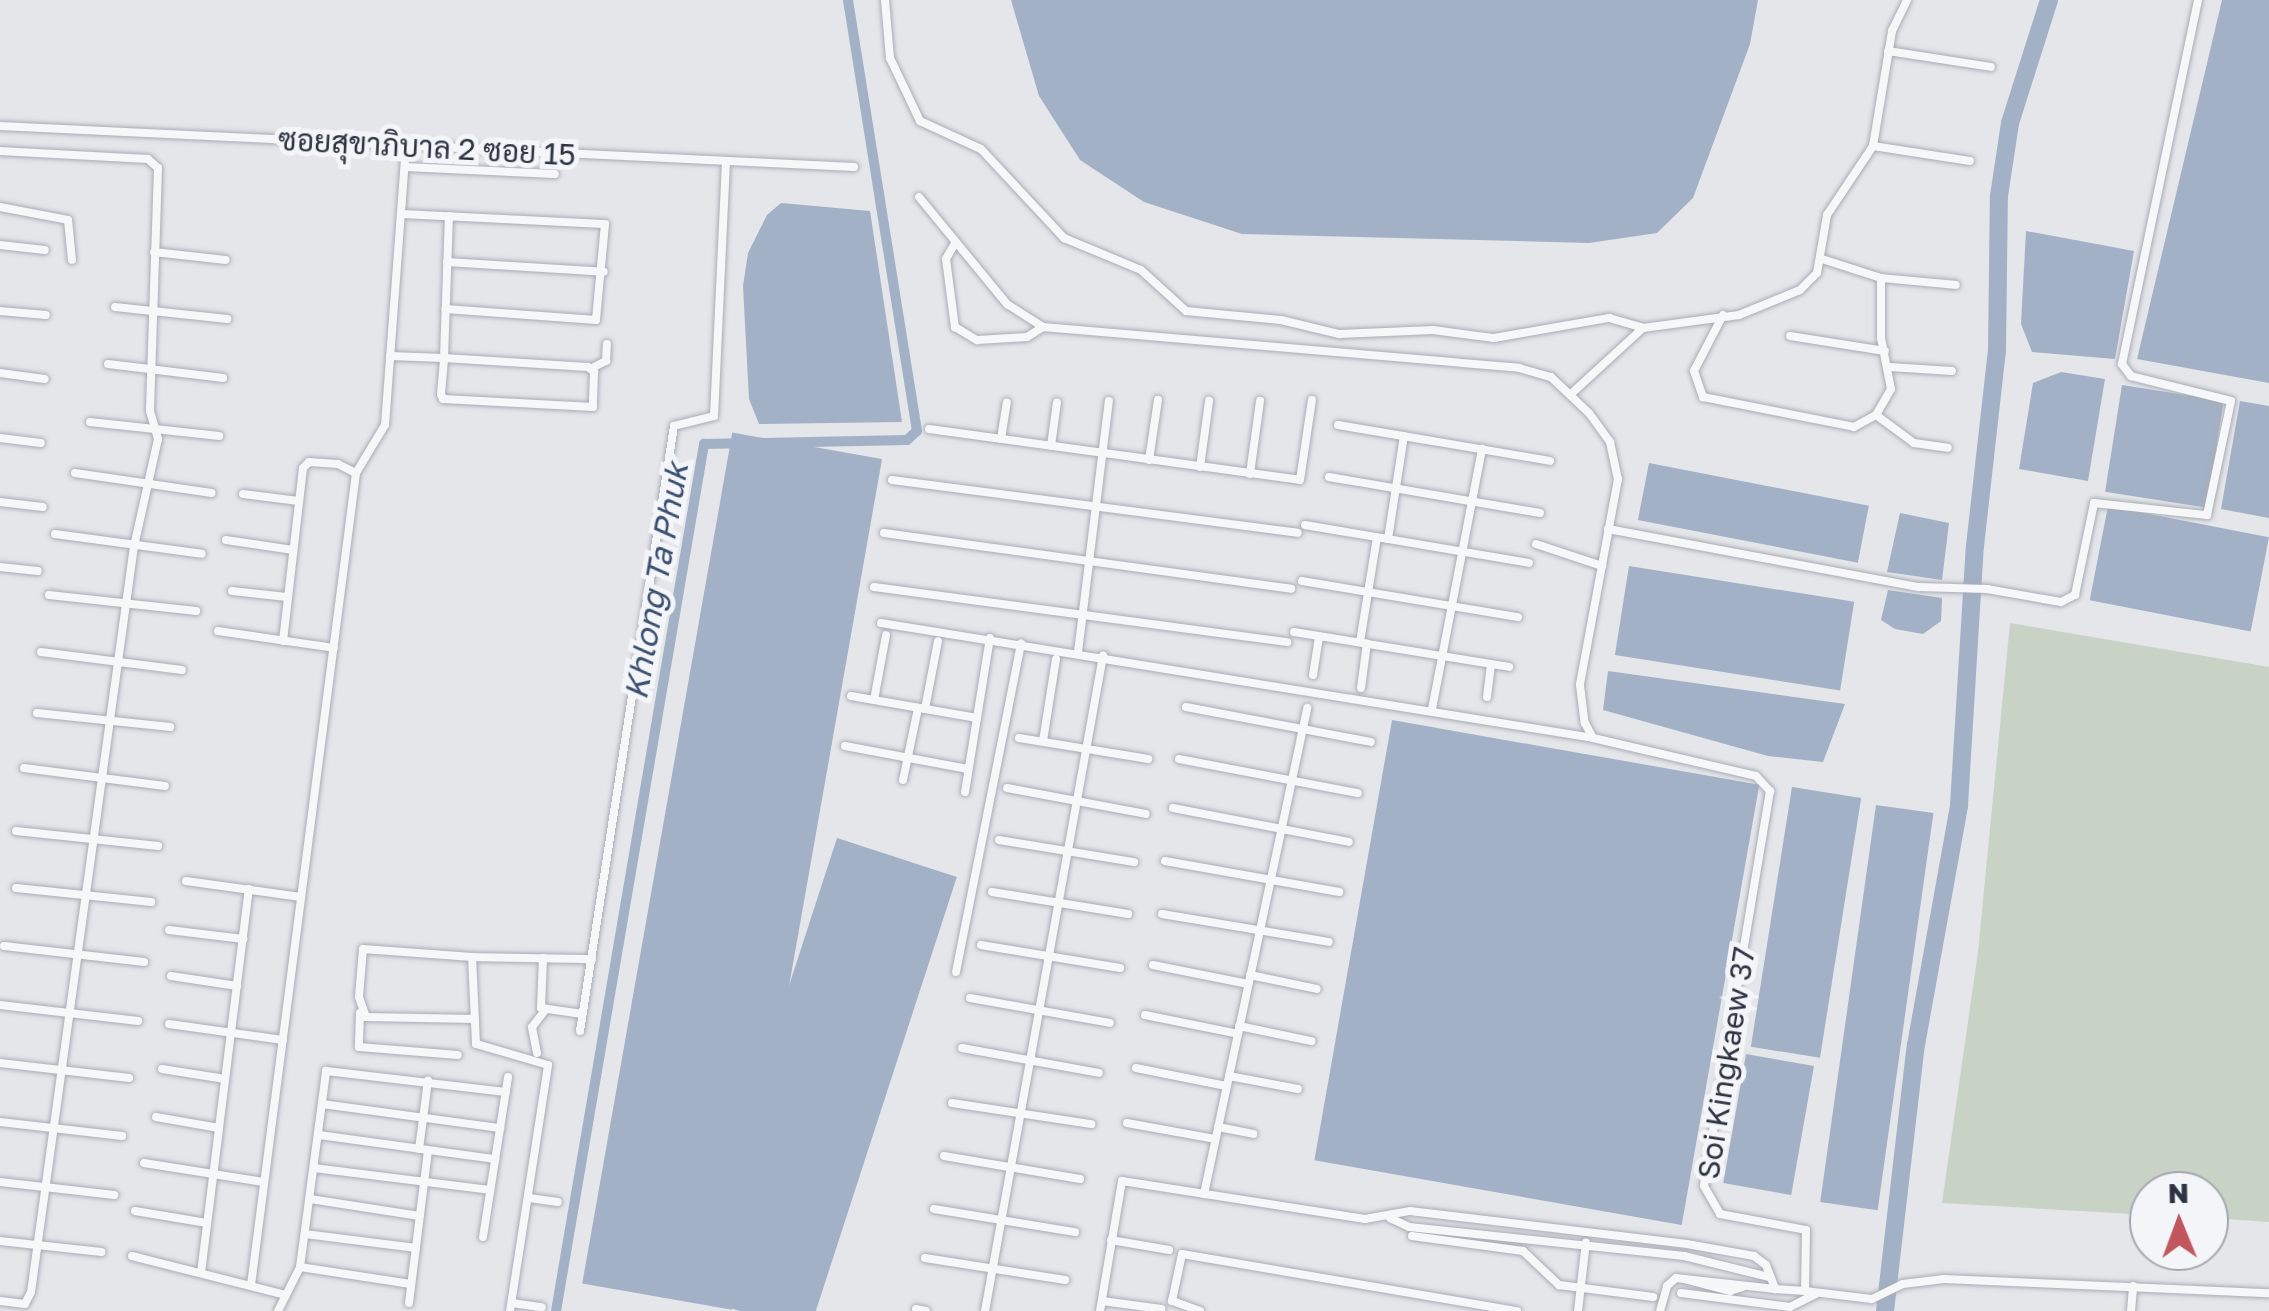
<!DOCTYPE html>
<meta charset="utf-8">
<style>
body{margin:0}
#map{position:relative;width:2269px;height:1311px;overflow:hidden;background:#e4e6ea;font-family:"Golos Text",Sarabun,sans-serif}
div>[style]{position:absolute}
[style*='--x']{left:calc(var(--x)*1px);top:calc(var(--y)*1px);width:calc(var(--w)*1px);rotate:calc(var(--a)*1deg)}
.green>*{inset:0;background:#c8d3c5}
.water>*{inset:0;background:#a2b1c6;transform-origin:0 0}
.canal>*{height:10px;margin:-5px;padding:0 5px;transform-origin:5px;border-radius:5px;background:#a2b1c6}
.river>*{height:18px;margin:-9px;padding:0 9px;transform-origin:9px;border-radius:9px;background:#a2b1c6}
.roads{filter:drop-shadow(0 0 2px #a9adb4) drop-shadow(0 0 2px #a9adb4)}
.street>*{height:8px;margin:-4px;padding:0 4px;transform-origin:4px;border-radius:4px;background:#f6f7f9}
span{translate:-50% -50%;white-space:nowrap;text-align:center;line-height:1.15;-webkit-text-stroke:10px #f3f5f8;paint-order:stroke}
.street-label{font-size:30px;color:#2d3341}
.water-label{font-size:32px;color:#3b4f71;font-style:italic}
.north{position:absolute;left:2129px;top:1171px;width:100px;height:100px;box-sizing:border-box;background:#f3f5f8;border:2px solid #a4a7af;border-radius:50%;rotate:359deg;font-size:28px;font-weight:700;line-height:40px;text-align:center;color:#2d3341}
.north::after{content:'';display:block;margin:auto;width:35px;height:45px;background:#c2565e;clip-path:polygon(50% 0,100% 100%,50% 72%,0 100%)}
</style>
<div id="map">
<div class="green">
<i style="clip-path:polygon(2010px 623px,2269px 667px,2269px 1222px,2209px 1218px,2209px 1191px,2149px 1191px,2149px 1215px,1942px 1203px,1978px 952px)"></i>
</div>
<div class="water">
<i style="clip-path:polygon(1011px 0,1758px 0,1750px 44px,1693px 198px,1657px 233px,1589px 243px,1242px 234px,1144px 202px,1080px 160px,1039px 96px)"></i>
<i style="clip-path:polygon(2222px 0,2269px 0,2269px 383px,2137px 359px)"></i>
<i style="clip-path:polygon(781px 203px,870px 211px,902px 422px,759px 424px,749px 399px,743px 286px,748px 253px,767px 215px)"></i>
<i style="clip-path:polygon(2026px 231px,2134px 251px,2115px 359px,2032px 352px,2021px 324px)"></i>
<i style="clip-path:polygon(2061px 372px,2105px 379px,2088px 481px,2019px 469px,2033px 383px)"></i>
<i style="left:2122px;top:385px;width:103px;height:108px;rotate:9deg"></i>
<i style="clip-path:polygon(2240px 401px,2269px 406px,2269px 518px,2221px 509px)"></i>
<i style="left:882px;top:459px;width:864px;height:152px;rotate:100deg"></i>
<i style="left:1649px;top:463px;width:224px;height:58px;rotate:11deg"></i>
<i style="left:2108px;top:506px;width:164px;height:96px;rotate:11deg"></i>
<i style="clip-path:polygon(1900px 513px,1949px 523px,1942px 580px,1887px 572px)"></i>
<i style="left:1629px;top:566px;width:228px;height:90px;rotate:9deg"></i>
<i style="clip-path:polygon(1888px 590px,1942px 598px,1941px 621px,1923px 634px,1895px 629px,1881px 620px)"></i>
<i style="clip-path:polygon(1608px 671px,1845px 704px,1823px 762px,1768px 756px,1603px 710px)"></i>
<i style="left:1392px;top:720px;width:373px;height:447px;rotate:10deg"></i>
<i style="left:1792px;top:787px;width:70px;height:263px;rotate:9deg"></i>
<i style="left:1876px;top:805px;width:58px;height:401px;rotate:8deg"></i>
<i style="left:837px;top:838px;width:126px;height:480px;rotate:18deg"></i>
<i style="left:1746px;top:1054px;width:69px;height:131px;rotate:10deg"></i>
</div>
<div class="canal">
<i style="--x:556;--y:1311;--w:880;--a:-80.31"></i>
<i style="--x:704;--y:444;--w:203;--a:-1.1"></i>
<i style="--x:907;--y:440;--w:13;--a:-42"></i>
<i style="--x:917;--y:431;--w:436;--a:-99.1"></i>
</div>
<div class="river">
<i style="--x:1885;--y:1311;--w:268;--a:-83.4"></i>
<i style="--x:1916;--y:1045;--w:244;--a:-79.8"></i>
<i style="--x:1959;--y:805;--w:259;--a:-86.5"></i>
<i style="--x:1975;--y:546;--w:196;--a:-83.6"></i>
<i style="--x:1997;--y:351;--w:155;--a:-89.3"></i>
<i style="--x:1999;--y:196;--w:74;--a:-81.4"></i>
<i style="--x:2010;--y:123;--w:129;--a:-72.4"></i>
</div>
<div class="roads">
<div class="street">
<i style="--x:885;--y:0;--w:58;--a:85.1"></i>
<i style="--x:890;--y:58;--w:70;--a:64.5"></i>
<i style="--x:920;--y:121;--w:67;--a:24.7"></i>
<i style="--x:981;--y:149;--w:122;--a:47"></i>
<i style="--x:1064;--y:238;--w:83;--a:22.6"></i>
<i style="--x:1141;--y:270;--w:61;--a:42.3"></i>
<i style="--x:1186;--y:311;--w:95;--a:5.4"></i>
<i style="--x:1281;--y:320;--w:60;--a:13.6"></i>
<i style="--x:1339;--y:334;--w:94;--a:-2.4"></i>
<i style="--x:1433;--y:330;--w:62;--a:7.5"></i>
<i style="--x:1494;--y:338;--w:117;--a:-9.9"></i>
<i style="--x:1609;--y:318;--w:35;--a:16"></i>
<i style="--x:1643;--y:328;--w:97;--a:-7.7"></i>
<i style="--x:1739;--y:315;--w:66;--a:-22.3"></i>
<i style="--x:1800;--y:290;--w:24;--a:-45"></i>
<i style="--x:1817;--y:273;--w:59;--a:-80.2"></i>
<i style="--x:1827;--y:215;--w:83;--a:-56.3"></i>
<i style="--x:1873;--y:146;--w:117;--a:-80.6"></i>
<i style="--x:1892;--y:31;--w:34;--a:-64"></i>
<i style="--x:1888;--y:51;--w:104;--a:8.8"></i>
<i style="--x:0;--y:126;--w:855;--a:2.75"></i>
<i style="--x:1873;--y:146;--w:98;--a:8.8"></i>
<i style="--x:0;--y:151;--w:148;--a:3.1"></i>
<i style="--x:148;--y:159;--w:13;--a:42"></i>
<i style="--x:158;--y:168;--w:243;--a:91.9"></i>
<i style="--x:150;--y:411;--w:29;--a:74"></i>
<i style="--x:158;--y:439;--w:110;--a:102.6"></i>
<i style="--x:134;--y:546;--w:753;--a:97.86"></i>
<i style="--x:31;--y:1292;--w:13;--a:117"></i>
<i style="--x:25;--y:1304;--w:25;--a:-173"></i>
<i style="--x:405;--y:167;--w:150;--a:2.7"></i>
<i style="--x:919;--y:197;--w:139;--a:50.6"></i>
<i style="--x:1007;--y:304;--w:43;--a:32.6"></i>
<i style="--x:1043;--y:327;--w:478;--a:4.9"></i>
<i style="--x:1519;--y:368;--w:33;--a:16"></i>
<i style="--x:1551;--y:377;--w:52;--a:43.5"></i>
<i style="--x:1589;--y:413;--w:36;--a:54"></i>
<i style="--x:1610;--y:442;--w:38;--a:78"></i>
<i style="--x:1618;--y:479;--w:209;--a:100.5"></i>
<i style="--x:1580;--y:685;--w:38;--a:83"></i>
<i style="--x:1585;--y:723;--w:17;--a:62"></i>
<i style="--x:1593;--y:738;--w:167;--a:13.1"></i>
<i style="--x:1756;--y:776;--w:21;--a:47"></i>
<i style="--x:1770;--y:791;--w:400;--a:99.5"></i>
<i style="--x:1704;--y:1186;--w:32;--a:60"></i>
<i style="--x:1720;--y:1214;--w:87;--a:10.5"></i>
<i style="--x:1806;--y:1230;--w:61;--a:90.9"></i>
<i style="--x:1805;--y:1291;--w:67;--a:6.8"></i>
<i style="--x:1872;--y:1299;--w:34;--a:-26"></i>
<i style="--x:1903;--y:1284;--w:41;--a:-7"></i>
<i style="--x:1944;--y:1279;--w:325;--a:2.5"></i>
<i style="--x:0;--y:207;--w:69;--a:10.8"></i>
<i style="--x:68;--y:220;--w:40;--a:84.3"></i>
<i style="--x:401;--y:214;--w:204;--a:2.8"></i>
<i style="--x:605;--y:224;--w:96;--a:95.4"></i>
<i style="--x:596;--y:320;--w:151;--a:-175.8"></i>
<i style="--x:0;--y:245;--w:45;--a:6.3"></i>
<i style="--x:954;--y:245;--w:16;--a:120"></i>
<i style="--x:946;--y:259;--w:69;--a:82.5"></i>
<i style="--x:955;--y:327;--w:26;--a:31"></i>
<i style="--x:977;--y:340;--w:50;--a:-3.4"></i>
<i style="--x:1027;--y:337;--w:19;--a:-32"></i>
<i style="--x:154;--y:252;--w:72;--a:6.3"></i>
<i style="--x:1822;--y:259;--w:62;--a:17.9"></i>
<i style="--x:1881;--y:278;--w:75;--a:5.3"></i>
<i style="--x:447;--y:262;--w:157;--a:3.6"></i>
<i style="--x:115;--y:307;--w:113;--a:6.1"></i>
<i style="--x:0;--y:311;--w:46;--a:5"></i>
<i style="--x:1723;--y:315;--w:63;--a:117.4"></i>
<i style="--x:1694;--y:371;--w:28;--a:71"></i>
<i style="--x:1703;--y:397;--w:154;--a:11.2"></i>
<i style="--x:1854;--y:427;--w:25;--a:-29"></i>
<i style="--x:1876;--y:415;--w:30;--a:-60"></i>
<i style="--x:1891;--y:389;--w:52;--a:-101.1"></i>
<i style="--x:1881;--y:338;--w:60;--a:-90"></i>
<i style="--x:1790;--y:336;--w:96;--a:9"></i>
<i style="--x:390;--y:356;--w:54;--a:2.1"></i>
<i style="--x:444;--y:358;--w:144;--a:3.6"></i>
<i style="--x:588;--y:367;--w:8;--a:40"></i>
<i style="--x:594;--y:372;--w:35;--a:92"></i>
<i style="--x:593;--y:407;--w:150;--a:-176.9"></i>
<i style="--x:443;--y:399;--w:5;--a:-112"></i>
<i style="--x:441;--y:394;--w:36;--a:-85"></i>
<i style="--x:444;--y:358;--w:142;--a:-88"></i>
<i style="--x:108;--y:364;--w:116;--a:6.9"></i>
<i style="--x:1890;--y:367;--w:62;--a:3.7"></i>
<i style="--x:592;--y:368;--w:16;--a:-27"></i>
<i style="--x:606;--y:361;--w:17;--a:-87"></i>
<i style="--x:0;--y:373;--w:45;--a:7.6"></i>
<i style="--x:1572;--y:393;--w:96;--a:-42.5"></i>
<i style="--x:1876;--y:415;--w:47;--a:36.4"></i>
<i style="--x:1914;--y:443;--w:34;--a:8"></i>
<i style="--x:90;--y:422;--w:130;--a:6.2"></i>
<i style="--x:1338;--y:425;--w:215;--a:9.6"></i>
<i style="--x:929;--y:429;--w:374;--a:7.8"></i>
<i style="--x:1300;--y:480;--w:81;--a:-81.5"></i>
<i style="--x:0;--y:438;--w:41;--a:7"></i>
<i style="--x:1001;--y:439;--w:37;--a:-81"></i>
<i style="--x:1051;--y:446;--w:44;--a:-82.2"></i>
<i style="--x:1149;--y:460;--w:61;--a:-81.5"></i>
<i style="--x:1200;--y:467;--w:67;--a:-82.2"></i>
<i style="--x:75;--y:473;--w:138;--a:8.3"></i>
<i style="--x:1250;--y:474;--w:74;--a:-82.2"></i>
<i style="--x:1329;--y:477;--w:214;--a:9.7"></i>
<i style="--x:892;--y:480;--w:409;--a:7.4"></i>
<i style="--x:243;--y:494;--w:56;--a:7.1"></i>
<i style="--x:0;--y:502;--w:43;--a:6.6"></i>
<i style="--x:1305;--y:525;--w:227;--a:9.6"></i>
<i style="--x:1608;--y:529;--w:316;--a:10.6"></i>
<i style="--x:1919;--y:587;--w:68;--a:1.7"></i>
<i style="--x:1987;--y:589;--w:75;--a:10"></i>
<i style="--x:2061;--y:602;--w:16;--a:-27"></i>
<i style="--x:2075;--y:595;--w:94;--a:-78.3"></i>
<i style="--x:2094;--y:503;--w:114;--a:6.1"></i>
<i style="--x:2207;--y:515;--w:116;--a:-78.1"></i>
<i style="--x:2231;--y:401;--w:103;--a:-166"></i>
<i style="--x:2131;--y:376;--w:15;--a:-127"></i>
<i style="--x:2122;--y:364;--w:372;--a:-78.2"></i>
<i style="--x:884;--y:533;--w:411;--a:7.8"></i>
<i style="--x:55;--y:534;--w:148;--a:7.7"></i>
<i style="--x:1388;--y:539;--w:104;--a:-81.2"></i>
<i style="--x:226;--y:540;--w:68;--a:8.5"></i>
<i style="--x:1536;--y:544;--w:70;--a:18.4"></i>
<i style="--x:0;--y:567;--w:38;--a:6"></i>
<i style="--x:1302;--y:581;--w:219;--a:9.5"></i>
<i style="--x:874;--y:587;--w:417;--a:7.6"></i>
<i style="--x:232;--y:591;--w:55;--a:6.2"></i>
<i style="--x:49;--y:595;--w:148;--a:6.2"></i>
<i style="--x:881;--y:623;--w:721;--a:9.17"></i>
<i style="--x:218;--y:631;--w:117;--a:8.3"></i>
<i style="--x:1294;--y:632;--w:218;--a:9.2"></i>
<i style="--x:283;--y:641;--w:174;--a:-83.4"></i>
<i style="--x:303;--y:468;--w:8;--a:-45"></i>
<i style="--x:309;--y:462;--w:29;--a:4"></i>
<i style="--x:338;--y:464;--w:20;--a:27"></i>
<i style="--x:1360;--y:642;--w:106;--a:-80.8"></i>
<i style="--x:41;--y:652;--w:142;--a:7.3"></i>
<i style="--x:1078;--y:652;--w:253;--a:-83"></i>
<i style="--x:1313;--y:675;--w:39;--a:-81"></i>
<i style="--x:1361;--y:688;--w:45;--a:-82.4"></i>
<i style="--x:851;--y:696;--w:128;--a:9.9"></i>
<i style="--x:1487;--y:697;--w:33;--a:-83"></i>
<i style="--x:874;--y:700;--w:66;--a:-79.5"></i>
<i style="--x:1186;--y:707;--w:188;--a:10.7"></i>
<i style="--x:925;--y:709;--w:69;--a:-79.2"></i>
<i style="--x:1432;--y:709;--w:265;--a:-79.1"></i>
<i style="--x:37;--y:713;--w:134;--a:6"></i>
<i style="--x:1019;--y:738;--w:131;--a:9.2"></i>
<i style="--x:1043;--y:741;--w:83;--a:-81"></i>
<i style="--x:845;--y:746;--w:125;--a:10.6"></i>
<i style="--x:1179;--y:759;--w:182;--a:10.8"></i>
<i style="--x:24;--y:768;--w:142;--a:7.3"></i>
<i style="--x:903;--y:780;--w:74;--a:-78.2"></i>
<i style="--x:1007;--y:788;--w:141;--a:10.6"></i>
<i style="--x:965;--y:792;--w:156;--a:-80.8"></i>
<i style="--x:1173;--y:808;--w:179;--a:10.9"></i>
<i style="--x:16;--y:831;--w:143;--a:6"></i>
<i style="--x:999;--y:840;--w:137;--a:9.3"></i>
<i style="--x:1165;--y:861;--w:177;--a:10.1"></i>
<i style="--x:186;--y:881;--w:116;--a:7.9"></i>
<i style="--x:16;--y:888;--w:136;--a:5.9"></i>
<i style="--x:992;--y:892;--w:138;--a:9.2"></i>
<i style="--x:1162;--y:914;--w:169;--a:9.5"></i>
<i style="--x:169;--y:930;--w:75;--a:6.9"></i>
<i style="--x:981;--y:945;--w:141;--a:9.4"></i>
<i style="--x:4;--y:946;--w:141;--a:6.5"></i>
<i style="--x:472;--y:957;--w:109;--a:-175.8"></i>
<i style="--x:363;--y:949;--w:48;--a:94.8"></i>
<i style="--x:359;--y:997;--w:21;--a:71"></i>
<i style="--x:366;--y:1017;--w:109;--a:1.1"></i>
<i style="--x:543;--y:958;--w:50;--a:92.3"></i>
<i style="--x:541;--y:1008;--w:42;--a:8.1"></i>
<i style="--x:1153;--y:965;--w:97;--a:11.3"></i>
<i style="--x:956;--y:972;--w:335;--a:-78.8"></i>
<i style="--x:1250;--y:975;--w:68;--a:11.8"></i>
<i style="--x:171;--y:976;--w:67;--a:8.6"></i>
<i style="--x:970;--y:998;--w:142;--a:10.1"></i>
<i style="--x:0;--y:1005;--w:139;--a:6.6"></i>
<i style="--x:360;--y:1013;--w:34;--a:92"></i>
<i style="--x:359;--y:1047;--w:99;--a:4.6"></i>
<i style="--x:1145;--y:1015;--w:95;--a:11.5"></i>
<i style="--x:169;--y:1024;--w:115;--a:8"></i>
<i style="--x:1239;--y:1026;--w:74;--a:11.8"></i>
<i style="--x:580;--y:1031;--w:612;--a:-81.17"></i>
<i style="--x:674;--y:426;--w:41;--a:-14"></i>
<i style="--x:714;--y:416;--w:255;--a:-87.3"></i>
<i style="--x:962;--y:1048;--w:139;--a:10.3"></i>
<i style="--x:537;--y:1053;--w:26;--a:-101"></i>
<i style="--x:532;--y:1027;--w:23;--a:-52"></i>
<i style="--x:0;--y:1063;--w:130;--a:6.6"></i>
<i style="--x:1136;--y:1068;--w:92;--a:11.3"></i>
<i style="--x:162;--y:1069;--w:64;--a:9"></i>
<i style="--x:1229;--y:1076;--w:70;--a:10.7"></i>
<i style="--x:952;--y:1103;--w:141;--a:8.6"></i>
<i style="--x:322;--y:1104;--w:180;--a:7.7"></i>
<i style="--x:156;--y:1117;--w:64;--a:9.9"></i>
<i style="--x:0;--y:1122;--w:123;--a:6.5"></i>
<i style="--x:1127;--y:1123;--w:89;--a:10.3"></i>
<i style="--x:1218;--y:1127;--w:36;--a:11"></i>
<i style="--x:319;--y:1135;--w:178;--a:7.8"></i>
<i style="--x:419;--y:1149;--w:69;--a:-82.5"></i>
<i style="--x:944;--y:1156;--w:138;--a:9.6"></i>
<i style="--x:144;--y:1163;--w:121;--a:9"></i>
<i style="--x:314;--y:1168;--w:177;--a:7.1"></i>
<i style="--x:0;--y:1182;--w:115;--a:6.5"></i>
<i style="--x:1204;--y:1194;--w:497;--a:-78"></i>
<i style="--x:529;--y:1198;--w:29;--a:8"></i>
<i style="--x:310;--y:1199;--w:111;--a:8.8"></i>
<i style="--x:934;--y:1209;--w:143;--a:9.3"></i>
<i style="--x:135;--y:1211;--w:73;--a:9.5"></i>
<i style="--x:1390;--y:1218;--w:21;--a:25"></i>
<i style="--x:1409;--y:1227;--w:277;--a:6"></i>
<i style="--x:1684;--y:1256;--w:88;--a:13.9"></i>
<i style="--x:305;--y:1234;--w:112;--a:7.2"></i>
<i style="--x:1412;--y:1236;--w:112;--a:7.7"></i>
<i style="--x:1523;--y:1251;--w:50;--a:43.4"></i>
<i style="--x:1559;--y:1285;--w:95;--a:7.3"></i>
<i style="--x:483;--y:1237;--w:162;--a:-81.1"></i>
<i style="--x:1111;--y:1240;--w:59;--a:9.8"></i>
<i style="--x:0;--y:1241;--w:102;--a:6.2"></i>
<i style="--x:132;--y:1256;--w:155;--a:14.2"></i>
<i style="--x:925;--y:1258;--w:142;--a:8.9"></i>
<i style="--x:300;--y:1267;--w:112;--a:8.7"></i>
<i style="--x:201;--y:1273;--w:387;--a:-82.9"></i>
<i style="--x:1684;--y:1279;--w:48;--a:14.6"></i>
<i style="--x:1730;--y:1291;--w:13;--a:-18"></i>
<i style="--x:251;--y:1285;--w:819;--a:-82.63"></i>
<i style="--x:356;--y:473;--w:56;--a:-58.9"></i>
<i style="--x:385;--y:425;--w:280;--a:-85.7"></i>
<i style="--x:1681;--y:1293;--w:110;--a:7.3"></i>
<i style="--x:1790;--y:1307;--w:29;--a:-27"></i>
<i style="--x:1102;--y:1301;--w:60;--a:7.7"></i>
<i style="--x:409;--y:1303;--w:153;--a:-82.9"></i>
<i style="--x:512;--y:1303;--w:30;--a:8"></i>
<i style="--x:916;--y:1309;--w:10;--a:11"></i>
<i style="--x:278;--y:1311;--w:49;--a:-63.4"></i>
<i style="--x:300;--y:1267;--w:198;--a:-82.4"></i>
<i style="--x:326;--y:1071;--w:181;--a:6.7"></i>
<i style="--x:510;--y:1311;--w:249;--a:-81.2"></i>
<i style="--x:548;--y:1065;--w:75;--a:-163.7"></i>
<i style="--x:476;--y:1044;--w:87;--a:-92.6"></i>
<i style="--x:472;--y:957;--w:120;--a:1"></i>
<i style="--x:985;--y:1311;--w:666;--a:-79.79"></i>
<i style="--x:1100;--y:1311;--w:132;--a:-80.4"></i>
<i style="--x:1122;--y:1181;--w:246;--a:8.9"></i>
<i style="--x:1365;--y:1219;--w:46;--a:-10.1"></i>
<i style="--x:1410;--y:1211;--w:279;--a:6.8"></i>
<i style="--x:1687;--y:1244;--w:68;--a:10.2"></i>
<i style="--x:1754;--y:1256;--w:15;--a:37"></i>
<i style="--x:1766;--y:1265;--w:26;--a:69"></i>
<i style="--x:1775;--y:1289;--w:30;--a:4"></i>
<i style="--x:1200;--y:1311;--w:30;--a:-160"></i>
<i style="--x:1172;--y:1301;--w:48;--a:-78"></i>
<i style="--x:1182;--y:1254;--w:340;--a:9.7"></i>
<i style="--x:1578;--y:1311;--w:69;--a:-83.4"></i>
<i style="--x:1660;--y:1311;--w:26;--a:-74"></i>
<i style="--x:1667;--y:1286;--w:12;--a:-42"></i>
<i style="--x:1676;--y:1278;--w:100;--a:6.3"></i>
<i style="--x:2131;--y:1311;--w:25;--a:-85"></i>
</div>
</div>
<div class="street-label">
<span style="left:427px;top:147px;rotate:3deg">ซอยสุขาภิบาล 2 ซอย 15</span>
<span style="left:1726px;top:1063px;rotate:-81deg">Soi Kingkaew 37</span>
</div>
<div class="water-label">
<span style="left:656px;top:581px;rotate:-80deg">Khlong Ta Phuk</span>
</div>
<div class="north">N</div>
</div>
